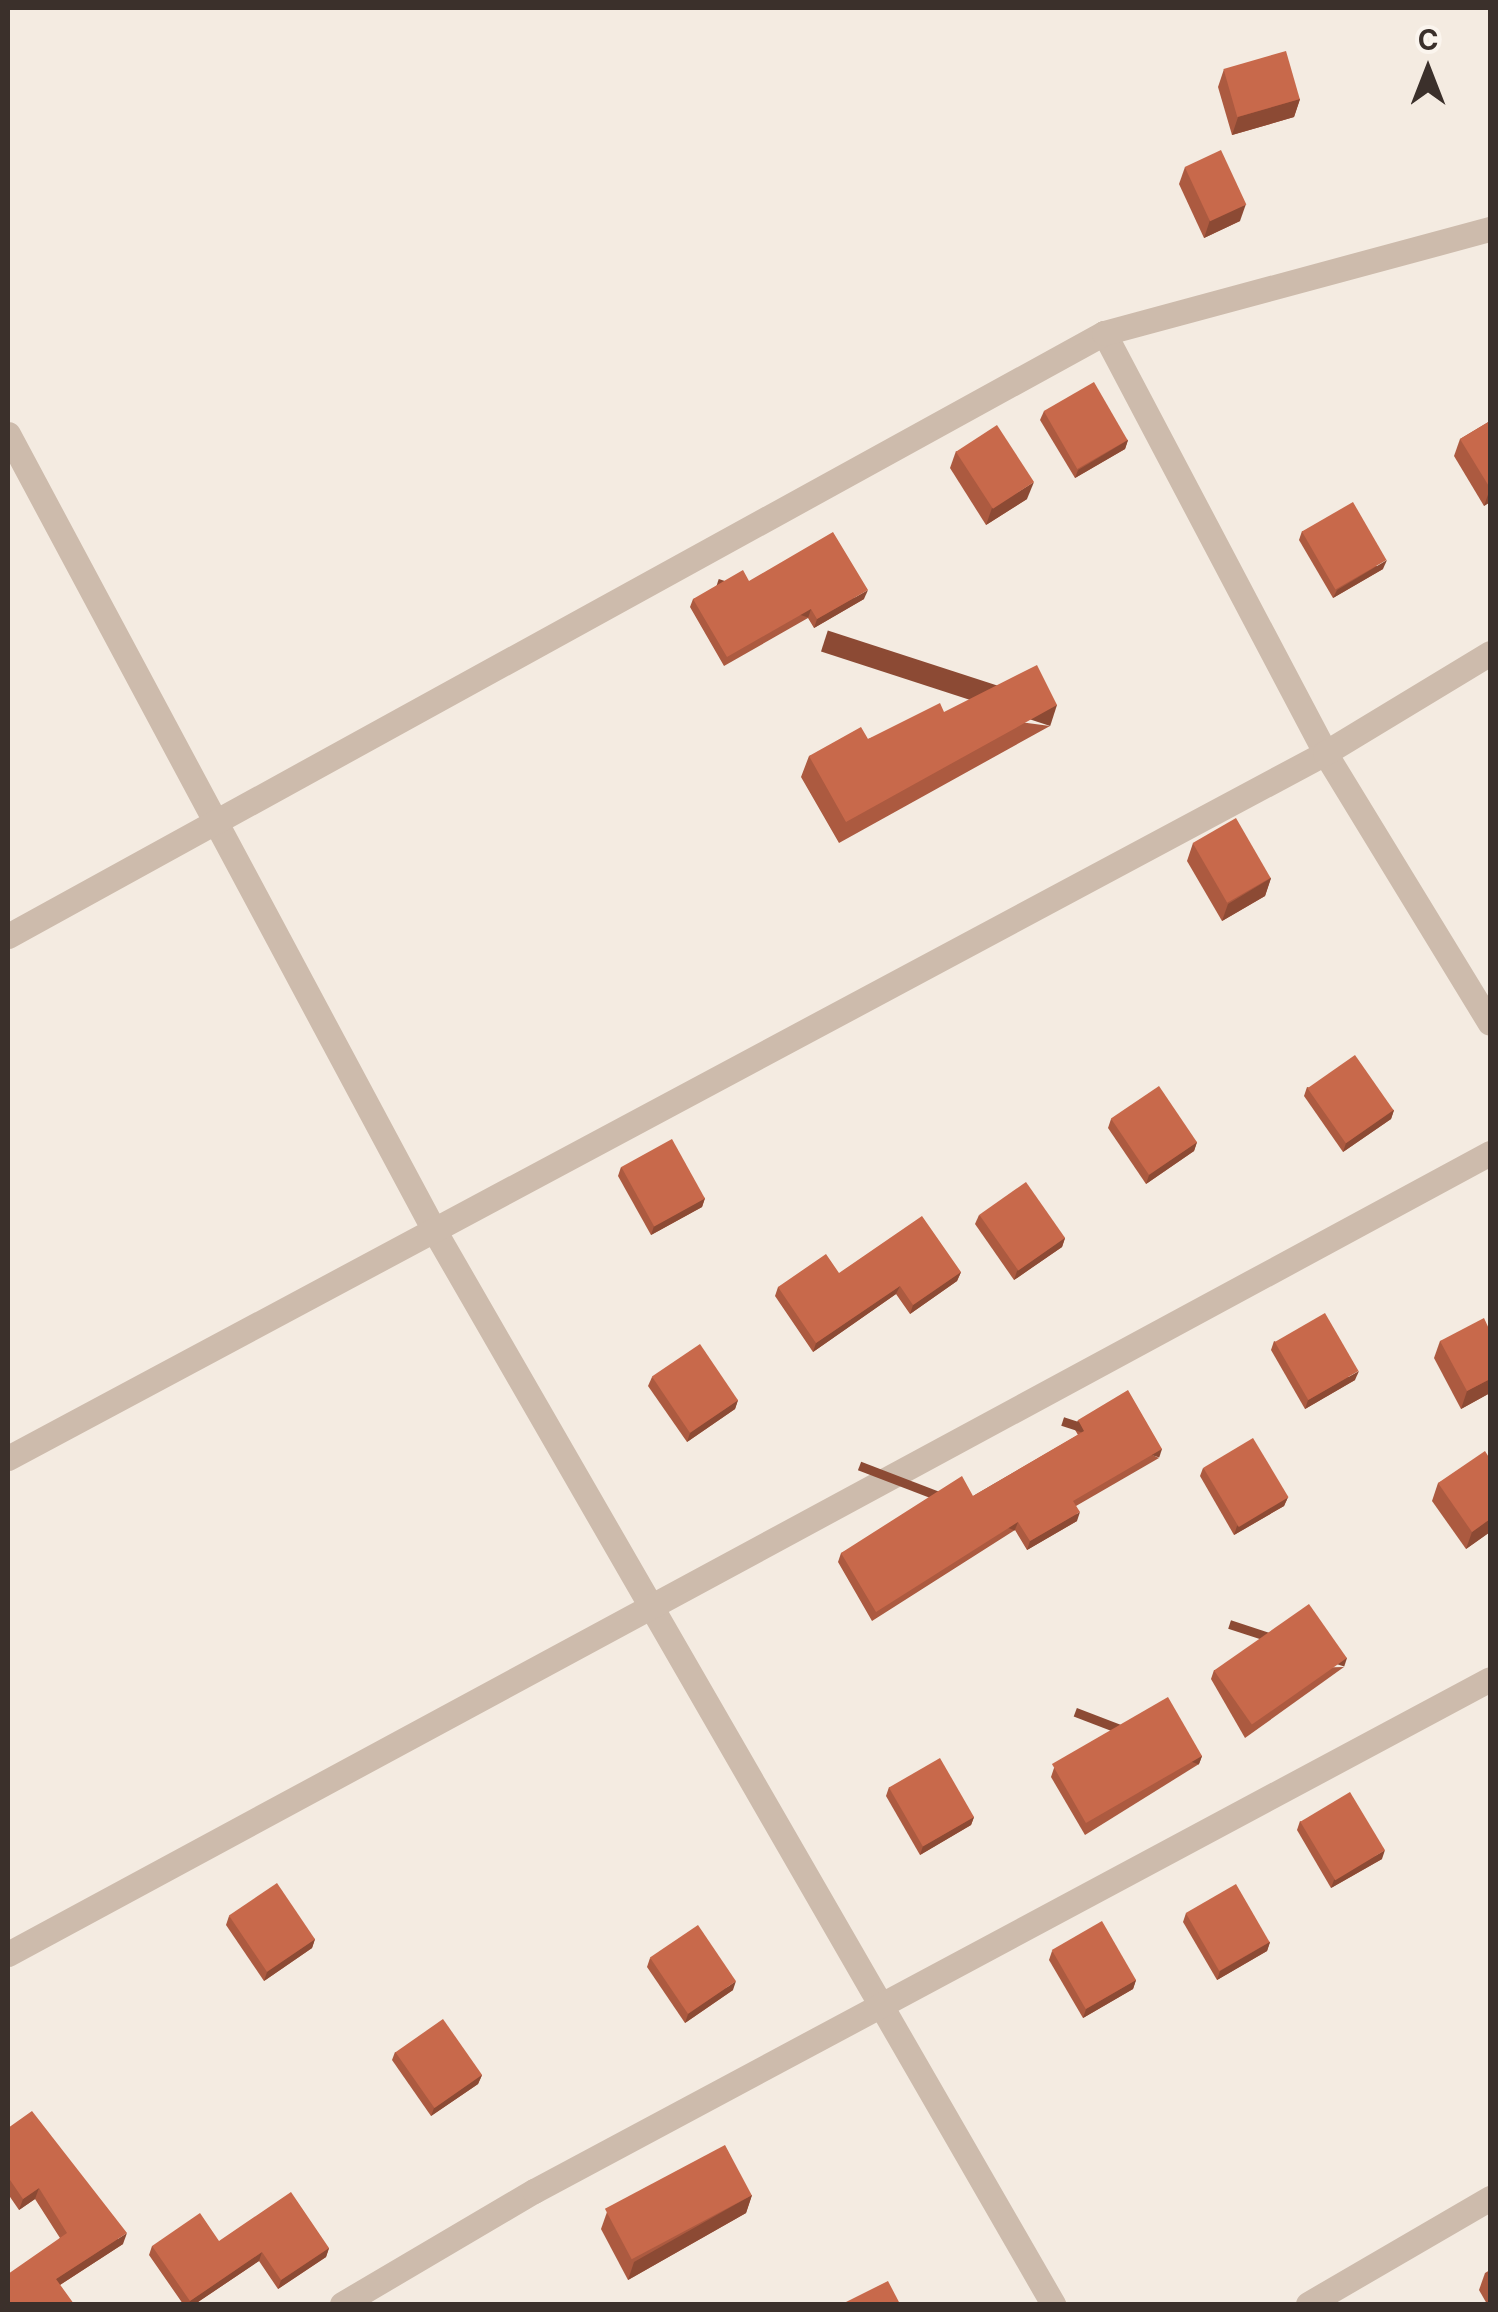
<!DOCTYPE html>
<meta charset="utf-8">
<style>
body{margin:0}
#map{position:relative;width:1498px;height:2312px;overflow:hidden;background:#f4ebe1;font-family:Inter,sans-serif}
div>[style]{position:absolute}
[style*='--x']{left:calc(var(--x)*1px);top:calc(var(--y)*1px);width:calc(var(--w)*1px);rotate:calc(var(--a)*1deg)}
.minor>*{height:25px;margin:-12.5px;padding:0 12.5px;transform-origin:12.5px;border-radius:12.5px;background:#cdbbac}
.wall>*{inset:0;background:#ac5a40}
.shaded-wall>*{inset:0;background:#8c4a34;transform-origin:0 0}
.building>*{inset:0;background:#c8694b;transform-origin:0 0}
span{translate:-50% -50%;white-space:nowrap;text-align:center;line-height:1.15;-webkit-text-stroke:10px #fbf5ee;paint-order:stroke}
.frame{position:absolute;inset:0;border:10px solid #3b302b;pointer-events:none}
.north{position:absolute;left:1378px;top:20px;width:100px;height:100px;-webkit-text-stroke:8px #fbf5ee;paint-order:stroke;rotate:0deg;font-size:28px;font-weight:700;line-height:40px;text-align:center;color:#3b302b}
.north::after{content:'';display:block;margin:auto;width:35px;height:45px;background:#3b302b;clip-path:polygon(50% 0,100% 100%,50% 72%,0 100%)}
</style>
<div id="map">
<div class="minor">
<i style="--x:1104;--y:333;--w:475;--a:62.2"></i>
<i style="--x:1325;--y:753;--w:316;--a:58.6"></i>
<i style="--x:8;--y:434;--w:903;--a:61.85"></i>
<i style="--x:434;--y:1230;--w:1240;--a:60.04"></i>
<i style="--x:8;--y:936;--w:1251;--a:-28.82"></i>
<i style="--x:1104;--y:333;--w:400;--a:-15.1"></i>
<i style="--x:8;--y:1458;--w:1494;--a:-28.16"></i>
<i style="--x:1325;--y:753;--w:193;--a:-31.2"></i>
<i style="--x:8;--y:1954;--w:1685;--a:-28.39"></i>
<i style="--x:342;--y:2304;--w:223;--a:-30.5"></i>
<i style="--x:534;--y:2191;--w:1084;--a:-28.17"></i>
<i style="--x:1308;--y:2304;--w:211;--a:-30.2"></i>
</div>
<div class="wall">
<i style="clip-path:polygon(1224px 69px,1300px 99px,1294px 117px,1232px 135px,1218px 87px)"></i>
<i style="clip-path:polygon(1185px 167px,1240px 221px,1204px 238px,1179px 184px)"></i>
<i style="clip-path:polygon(1044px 411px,1128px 440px,1125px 449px,1075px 478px,1040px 420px)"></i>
<i style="clip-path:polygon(1490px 421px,1490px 502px,1484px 506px,1454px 456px,1460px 439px)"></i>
<i style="clip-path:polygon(956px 451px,1027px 499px,986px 525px,950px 468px)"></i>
<i style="clip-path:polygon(1302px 531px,1383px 569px,1333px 598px,1299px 540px)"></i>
<i style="clip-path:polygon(749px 581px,864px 599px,814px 628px,808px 618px,724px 666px,690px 607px,693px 599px)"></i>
<i style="clip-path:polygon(944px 712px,1050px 726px,839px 843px,801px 777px,809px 756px,868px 739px)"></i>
<i style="clip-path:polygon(1193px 843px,1271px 878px,1265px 896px,1222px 921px,1187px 861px)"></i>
<i style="clip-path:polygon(1307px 1087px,1394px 1110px,1391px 1119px,1343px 1152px,1304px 1096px)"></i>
<i style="clip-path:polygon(1111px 1119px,1197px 1142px,1194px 1151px,1146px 1184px,1108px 1128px)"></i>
<i style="clip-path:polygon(621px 1167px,705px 1198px,702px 1207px,651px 1235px,618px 1176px)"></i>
<i style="clip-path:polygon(979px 1215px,1065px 1238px,1062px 1247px,1014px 1280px,975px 1224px)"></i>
<i style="clip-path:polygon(961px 1272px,957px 1281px,910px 1314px,896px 1294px,813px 1352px,775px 1296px,778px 1287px,839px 1273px)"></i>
<i style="clip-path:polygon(1490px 1331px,1490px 1393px,1461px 1409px,1434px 1358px,1440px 1341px)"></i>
<i style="clip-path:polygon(1274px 1341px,1355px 1380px,1305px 1409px,1271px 1350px)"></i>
<i style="clip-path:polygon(652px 1377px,738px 1400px,735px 1409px,687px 1442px,648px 1386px)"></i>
<i style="clip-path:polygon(1078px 1420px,1159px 1458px,1076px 1506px,1077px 1521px,1027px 1550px,1015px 1530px,872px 1621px,838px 1562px,841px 1553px,973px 1496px,1078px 1435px,1074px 1428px)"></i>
<i style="clip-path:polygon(1490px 1459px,1490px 1532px,1466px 1549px,1432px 1501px,1438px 1483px)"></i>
<i style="clip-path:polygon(1203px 1468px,1288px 1497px,1284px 1506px,1234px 1535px,1200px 1476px)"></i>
<i style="clip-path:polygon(1344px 1667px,1245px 1738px,1211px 1679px,1214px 1670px)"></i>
<i style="clip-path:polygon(1202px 1756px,1199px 1764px,1085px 1835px,1051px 1777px,1054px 1768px)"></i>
<i style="clip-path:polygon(889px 1787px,974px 1817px,971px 1825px,920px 1855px,886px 1796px)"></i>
<i style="clip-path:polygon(1300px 1821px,1382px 1859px,1331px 1888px,1297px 1830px)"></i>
<i style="clip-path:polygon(1186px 1913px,1270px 1942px,1267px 1951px,1217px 1980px,1183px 1922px)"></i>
<i style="clip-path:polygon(229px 1916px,315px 1939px,312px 1948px,264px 1981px,226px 1925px)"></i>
<i style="clip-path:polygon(1052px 1951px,1136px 1980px,1133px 1989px,1083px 2018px,1049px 1960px)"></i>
<i style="clip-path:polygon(650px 1958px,733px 1990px,685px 2023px,647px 1967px)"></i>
<i style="clip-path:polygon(395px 2052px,482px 2075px,478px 2084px,431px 2116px,392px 2060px)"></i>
<i style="clip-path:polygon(8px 2128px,123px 2244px,60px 2285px,8px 2304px,60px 2238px,35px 2199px,19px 2210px,8px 2194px)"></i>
<i style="clip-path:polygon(752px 2195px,746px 2213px,628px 2280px,601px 2229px,607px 2212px)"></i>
<i style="clip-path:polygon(219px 2241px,329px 2248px,326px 2257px,278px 2289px,259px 2261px,195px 2304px,183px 2304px,149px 2255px,152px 2246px)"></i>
<i style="clip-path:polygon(1490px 2270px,1490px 2304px,1487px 2304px,1479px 2290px,1485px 2273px)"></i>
</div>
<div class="shaded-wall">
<i style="clip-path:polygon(1300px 99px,1294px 117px,1232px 135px,1238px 117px)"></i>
<i style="clip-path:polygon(1246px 204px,1240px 221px,1204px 238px,1210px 220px)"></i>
<i style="clip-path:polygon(1128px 440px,1125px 449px,1075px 478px,1078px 470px)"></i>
<i style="clip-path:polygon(1034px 482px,1027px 499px,986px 525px,992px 508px)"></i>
<i style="clip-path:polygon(1490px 489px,1490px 502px,1484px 506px)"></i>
<i style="clip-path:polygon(1387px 560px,1383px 569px,1333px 598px,1337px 590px)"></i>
<i style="clip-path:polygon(868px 590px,864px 599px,814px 628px,817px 619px)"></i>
<i style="left:811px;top:609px;width:9px;height:97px;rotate:108deg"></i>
<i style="left:1057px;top:705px;width:22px;height:241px;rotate:108deg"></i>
<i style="clip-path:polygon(1271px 878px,1265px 896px,1222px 921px,1228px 904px)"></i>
<i style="clip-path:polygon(1394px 1110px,1391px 1119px,1343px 1152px,1346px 1143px)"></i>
<i style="clip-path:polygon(1197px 1142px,1194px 1151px,1146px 1184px,1149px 1175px)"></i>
<i style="clip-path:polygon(705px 1198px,702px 1207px,651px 1235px,654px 1226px)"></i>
<i style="clip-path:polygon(1065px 1238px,1062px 1247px,1014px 1280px,1017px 1271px)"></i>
<i style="clip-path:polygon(961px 1272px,957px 1281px,910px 1314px,913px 1305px)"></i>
<i style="clip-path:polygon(900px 1286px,896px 1294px,813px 1352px,816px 1343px)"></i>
<i style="clip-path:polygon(1359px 1371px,1355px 1380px,1305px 1409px,1308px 1400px)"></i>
<i style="clip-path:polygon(1490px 1379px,1490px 1393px,1461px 1409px,1467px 1391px)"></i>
<i style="clip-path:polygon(738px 1400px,735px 1409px,687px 1442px,690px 1433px)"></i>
<i style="left:1162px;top:1449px;width:9px;height:103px;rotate:108deg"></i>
<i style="clip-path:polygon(1288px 1497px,1284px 1506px,1234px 1535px,1237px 1526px)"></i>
<i style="clip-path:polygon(1080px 1512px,1077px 1521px,1027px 1550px,1030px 1541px)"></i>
<i style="clip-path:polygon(1490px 1519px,1490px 1532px,1466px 1549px,1472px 1532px)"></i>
<i style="left:1018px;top:1522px;width:9px;height:168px;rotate:111deg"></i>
<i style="left:1347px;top:1658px;width:9px;height:122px;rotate:108deg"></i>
<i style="left:1202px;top:1756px;width:9px;height:134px;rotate:111deg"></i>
<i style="clip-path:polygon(974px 1817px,971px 1825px,920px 1855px,923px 1846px)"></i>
<i style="clip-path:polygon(1385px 1850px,1382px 1859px,1331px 1888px,1334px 1880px)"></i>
<i style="clip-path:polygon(315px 1939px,312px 1948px,264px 1981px,267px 1972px)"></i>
<i style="clip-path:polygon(1270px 1942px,1267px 1951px,1217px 1980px,1220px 1971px)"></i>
<i style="clip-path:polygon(1136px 1980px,1133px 1989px,1083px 2018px,1086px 2009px)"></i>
<i style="clip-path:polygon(736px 1981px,733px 1990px,685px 2023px,688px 2014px)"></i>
<i style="clip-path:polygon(482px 2075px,478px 2084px,431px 2116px,434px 2108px)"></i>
<i style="clip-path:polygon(39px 2188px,35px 2199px,19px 2210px,23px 2199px)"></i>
<i style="clip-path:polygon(752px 2195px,746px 2213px,628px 2280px,634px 2262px)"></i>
<i style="clip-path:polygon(127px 2233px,123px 2244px,52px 2290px,56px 2279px)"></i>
<i style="clip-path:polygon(329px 2248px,326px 2257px,278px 2289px,281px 2280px)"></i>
<i style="clip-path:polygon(262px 2252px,259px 2261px,195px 2304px,189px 2304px,190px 2301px)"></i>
</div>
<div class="building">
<i style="left:1286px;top:51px;width:50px;height:65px;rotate:74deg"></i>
<i style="left:1221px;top:150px;width:60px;height:40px;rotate:65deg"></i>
<i style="left:1094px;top:382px;width:67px;height:58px;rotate:60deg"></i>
<i style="clip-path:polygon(1490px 421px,1490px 488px,1460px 439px)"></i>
<i style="left:997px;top:425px;width:68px;height:49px;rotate:57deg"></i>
<i style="left:1353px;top:502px;width:67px;height:59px;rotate:60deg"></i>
<i style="clip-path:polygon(833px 532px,868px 590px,817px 619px,811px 609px,727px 657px,693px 599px,743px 570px,749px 581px)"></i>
<i style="clip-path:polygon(1037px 665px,1057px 705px,846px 822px,809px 756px,861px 727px,868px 739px,940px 703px,944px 712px)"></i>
<i style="left:1236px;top:818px;width:69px;height:50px;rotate:60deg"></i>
<i style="left:1355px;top:1055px;width:67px;height:58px;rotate:55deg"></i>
<i style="left:1159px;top:1086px;width:68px;height:58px;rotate:56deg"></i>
<i style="left:672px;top:1139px;width:68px;height:58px;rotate:61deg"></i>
<i style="left:1026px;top:1182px;width:68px;height:57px;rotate:55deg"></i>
<i style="clip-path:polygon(922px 1216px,961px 1272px,913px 1305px,900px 1286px,816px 1343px,778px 1287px,826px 1254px,839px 1273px)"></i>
<i style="left:1325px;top:1313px;width:67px;height:58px;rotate:60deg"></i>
<i style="clip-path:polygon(1484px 1318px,1490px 1331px,1490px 1379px,1467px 1391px,1440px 1341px)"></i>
<i style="left:700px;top:1344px;width:68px;height:58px;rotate:56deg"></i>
<i style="clip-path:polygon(1128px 1390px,1162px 1449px,1073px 1501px,1080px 1512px,1030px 1541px,1018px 1522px,876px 1612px,841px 1553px,962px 1476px,973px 1496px,1084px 1431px,1078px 1420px)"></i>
<i style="left:1253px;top:1438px;width:69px;height:58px;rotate:59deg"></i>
<i style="clip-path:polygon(1485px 1451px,1490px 1459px,1490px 1519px,1472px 1532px,1438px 1483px)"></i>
<i style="left:1309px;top:1604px;width:66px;height:116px;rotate:55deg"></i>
<i style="left:1168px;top:1697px;width:68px;height:134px;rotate:60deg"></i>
<i style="left:940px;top:1758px;width:68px;height:59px;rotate:60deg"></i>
<i style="left:1350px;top:1792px;width:68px;height:58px;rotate:59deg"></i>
<i style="left:277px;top:1883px;width:68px;height:58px;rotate:56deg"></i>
<i style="left:1236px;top:1884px;width:67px;height:58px;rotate:60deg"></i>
<i style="left:1102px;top:1921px;width:68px;height:58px;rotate:60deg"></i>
<i style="left:698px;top:1925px;width:68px;height:58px;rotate:56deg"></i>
<i style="left:443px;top:2019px;width:68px;height:58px;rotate:55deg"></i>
<i style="clip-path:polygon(32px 2111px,127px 2233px,56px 2279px,74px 2304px,8px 2304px,8px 2274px,67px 2233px,39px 2188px,23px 2199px,8px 2177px,8px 2128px)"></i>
<i style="left:725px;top:2145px;width:57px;height:136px;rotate:62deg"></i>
<i style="clip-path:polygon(291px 2192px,329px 2248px,281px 2280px,262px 2252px,190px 2301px,152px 2246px,200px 2213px,219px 2241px)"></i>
<i style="clip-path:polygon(888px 2281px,900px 2304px,842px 2304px)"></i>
</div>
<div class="frame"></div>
<div class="north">С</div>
</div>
